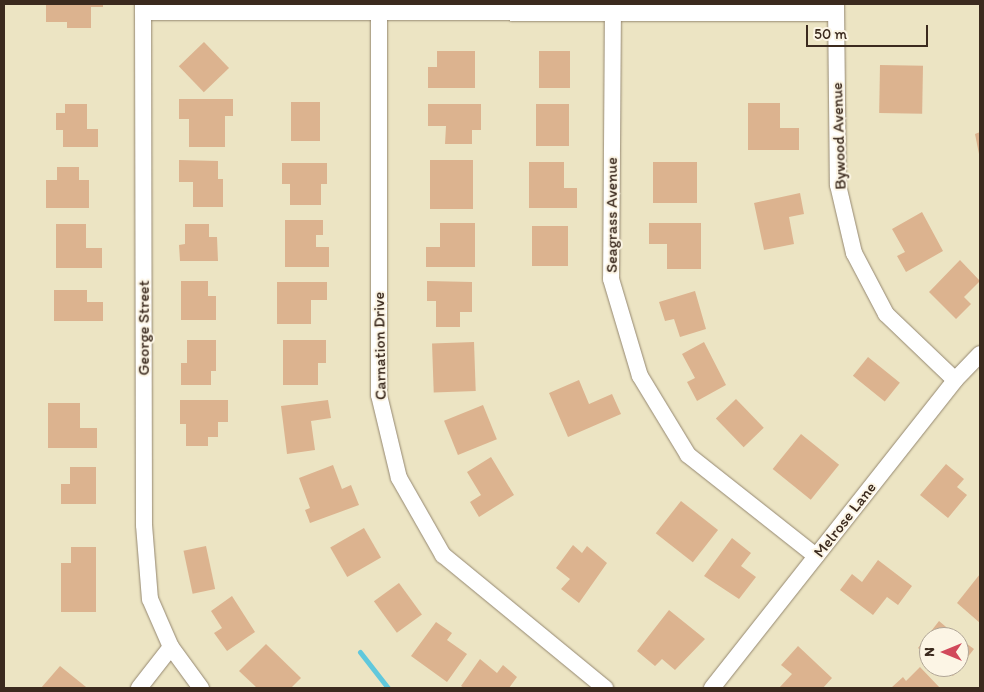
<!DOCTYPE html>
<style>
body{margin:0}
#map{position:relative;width:984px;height:692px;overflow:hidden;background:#ece4c3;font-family:Itim,sans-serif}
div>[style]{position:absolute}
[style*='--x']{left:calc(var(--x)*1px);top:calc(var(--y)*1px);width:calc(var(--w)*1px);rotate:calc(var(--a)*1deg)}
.stream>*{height:5px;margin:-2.5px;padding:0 2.5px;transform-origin:2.5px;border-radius:2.5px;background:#60c8dc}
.building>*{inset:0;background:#dcb38f;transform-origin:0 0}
.roads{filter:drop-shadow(0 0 1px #948770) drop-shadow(0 0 1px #948770)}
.minor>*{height:16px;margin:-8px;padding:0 8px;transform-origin:8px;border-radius:8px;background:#fff}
span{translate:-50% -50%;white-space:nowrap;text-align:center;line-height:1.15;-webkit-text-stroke:4px #fcf5e5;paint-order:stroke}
.street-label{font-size:16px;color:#3b2a1e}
.frame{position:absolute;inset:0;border:5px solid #3b2a1e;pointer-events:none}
.north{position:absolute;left:919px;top:627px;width:50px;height:50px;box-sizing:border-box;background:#fcf5e5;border:1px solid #afa495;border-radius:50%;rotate:270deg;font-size:14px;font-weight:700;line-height:20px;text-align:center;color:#3b2a1e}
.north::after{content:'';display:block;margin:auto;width:18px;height:22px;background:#d1495b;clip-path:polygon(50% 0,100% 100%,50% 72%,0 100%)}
.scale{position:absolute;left:806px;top:25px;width:122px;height:22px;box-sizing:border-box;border:2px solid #3b2a1e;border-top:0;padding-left:6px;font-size:15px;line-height:18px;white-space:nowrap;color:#3b2a1e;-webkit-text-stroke:4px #fcf5e5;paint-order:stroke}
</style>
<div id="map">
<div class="stream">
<i style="--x:360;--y:652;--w:46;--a:52.1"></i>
</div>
<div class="building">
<i style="clip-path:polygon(46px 4px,103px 4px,103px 7px,91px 7px,91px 28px,67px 28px,67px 22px,46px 22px)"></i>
<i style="left:204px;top:42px;width:36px;height:35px;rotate:46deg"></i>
<i style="clip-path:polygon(437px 51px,475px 51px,475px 88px,428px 88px,428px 67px,437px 67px)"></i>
<i style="left:539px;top:51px;width:31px;height:37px"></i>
<i style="left:880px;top:65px;width:43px;height:48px;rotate:1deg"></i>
<i style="clip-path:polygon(179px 99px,233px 99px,233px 116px,225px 116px,225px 147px,189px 147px,189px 119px,179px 119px)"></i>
<i style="left:291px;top:102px;width:29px;height:39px"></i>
<i style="clip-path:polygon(748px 103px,780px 103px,780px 128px,799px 128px,799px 150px,748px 150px)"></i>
<i style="clip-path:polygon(65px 104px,87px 104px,87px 129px,98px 129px,98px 147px,63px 147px,63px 130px,56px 130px,56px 113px,65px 113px)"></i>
<i style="clip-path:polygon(428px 104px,481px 104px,481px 130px,472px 130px,472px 144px,445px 144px,446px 126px,428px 126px)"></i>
<i style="left:536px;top:104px;width:33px;height:42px"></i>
<i style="clip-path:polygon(980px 132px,980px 154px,979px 154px,975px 134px)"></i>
<i style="clip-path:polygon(179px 160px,218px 161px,218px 179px,223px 179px,223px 207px,193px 207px,193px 182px,179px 182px)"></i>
<i style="left:430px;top:160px;width:43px;height:49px"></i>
<i style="clip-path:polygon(529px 162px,564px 162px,564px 188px,577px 188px,577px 208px,529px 208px)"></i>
<i style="left:653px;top:162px;width:44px;height:41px"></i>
<i style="clip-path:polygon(282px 163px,327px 163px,327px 184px,321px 184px,321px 205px,290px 205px,290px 184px,282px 184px)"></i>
<i style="clip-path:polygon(57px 167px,79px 167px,79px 180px,89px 180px,89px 208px,46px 208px,46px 180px,57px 180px)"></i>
<i style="clip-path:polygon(800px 193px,804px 214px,789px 217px,794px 244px,764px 250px,754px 203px)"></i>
<i style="clip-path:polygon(922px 212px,943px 251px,906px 272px,897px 256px,905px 252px,892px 229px)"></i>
<i style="clip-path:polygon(285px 220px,323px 220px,323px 235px,316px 235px,316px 247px,329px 247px,329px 267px,285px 267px)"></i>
<i style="clip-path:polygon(440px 223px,475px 223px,475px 267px,426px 267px,426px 247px,440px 247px)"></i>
<i style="clip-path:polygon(649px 223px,701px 223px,701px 269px,667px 269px,667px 244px,649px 244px)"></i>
<i style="clip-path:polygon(56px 224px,86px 224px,86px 248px,102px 248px,102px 268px,56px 268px)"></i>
<i style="clip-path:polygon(185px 224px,209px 224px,209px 237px,217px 237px,218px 261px,180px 261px,179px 245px,185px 244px)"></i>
<i style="left:532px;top:226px;width:36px;height:40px"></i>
<i style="clip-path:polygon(960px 260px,980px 281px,964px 297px,971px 304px,956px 319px,929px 292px)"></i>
<i style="clip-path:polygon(181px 281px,208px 281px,208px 296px,216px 296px,216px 320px,181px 320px)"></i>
<i style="clip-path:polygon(427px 281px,472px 282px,472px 312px,460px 312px,460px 327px,436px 327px,436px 301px,427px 301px)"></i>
<i style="clip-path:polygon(277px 282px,327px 282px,327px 300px,311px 300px,311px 324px,277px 324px)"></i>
<i style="clip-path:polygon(54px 290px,87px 290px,87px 302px,103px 302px,103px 321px,54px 321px)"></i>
<i style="clip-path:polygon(695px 291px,706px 329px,680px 337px,674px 319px,665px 321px,659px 302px)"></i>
<i style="clip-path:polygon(187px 340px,216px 340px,216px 371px,211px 371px,211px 385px,181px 385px,181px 363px,187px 363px)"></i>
<i style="clip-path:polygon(283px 340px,326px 340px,326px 363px,318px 363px,318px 385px,283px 385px)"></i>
<i style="left:474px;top:342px;width:49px;height:42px;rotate:88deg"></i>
<i style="clip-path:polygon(704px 342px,726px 385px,697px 401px,687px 382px,695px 378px,682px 354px)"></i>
<i style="left:868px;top:357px;width:41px;height:24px;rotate:39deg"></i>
<i style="clip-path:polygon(579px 380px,589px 404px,612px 394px,621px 414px,568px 437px,549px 393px)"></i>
<i style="left:736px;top:399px;width:40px;height:28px;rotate:46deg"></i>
<i style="clip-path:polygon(180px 400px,228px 400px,228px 422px,218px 422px,218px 437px,208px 437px,208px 446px,186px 446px,186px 424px,180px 424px)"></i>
<i style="clip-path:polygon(328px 400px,331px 418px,311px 421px,315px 450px,287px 454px,281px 406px)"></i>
<i style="clip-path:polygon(48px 403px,80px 403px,80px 428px,97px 428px,97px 448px,48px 448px)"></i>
<i style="left:483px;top:405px;width:37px;height:42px;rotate:68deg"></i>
<i style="left:801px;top:434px;width:49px;height:45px;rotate:39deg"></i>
<i style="clip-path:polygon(491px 457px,514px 495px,479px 517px,470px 502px,481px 495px,467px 472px)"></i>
<i style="clip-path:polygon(946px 464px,964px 479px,957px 487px,967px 495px,948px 518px,920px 495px)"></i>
<i style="clip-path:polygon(333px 465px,342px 489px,351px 485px,359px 505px,310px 523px,305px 510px,310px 508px,299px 478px)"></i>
<i style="clip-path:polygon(70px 467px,96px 467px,96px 504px,61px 504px,61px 484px,70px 484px)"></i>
<i style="left:681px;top:501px;width:47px;height:41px;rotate:38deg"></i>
<i style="left:364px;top:528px;width:34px;height:39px;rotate:60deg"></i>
<i style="clip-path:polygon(732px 538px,751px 553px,741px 566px,756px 577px,739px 599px,704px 576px)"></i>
<i style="clip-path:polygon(573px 545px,582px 553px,587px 546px,607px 563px,579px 603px,561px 589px,570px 579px,556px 568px)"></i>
<i style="left:206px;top:546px;width:44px;height:23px;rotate:78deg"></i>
<i style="clip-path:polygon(71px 547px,96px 547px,96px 612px,61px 612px,61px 563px,71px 563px)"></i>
<i style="clip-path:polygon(878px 560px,912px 586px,898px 605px,887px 597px,873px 615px,840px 590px,852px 574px,862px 582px)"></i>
<i style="clip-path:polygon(980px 574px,980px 623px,957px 603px)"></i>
<i style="left:399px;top:583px;width:39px;height:31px;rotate:54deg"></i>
<i style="clip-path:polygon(232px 596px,255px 632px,227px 651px,214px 633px,222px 628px,211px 611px)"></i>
<i style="clip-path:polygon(669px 610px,705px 639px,675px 670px,662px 659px,655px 666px,637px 651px)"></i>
<i style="clip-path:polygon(939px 621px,958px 637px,929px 637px,929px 657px,918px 648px)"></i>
<i style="clip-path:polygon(436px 622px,452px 633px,447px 640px,467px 654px,447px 682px,411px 656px)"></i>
<i style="clip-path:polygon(959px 638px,974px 649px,953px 676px,942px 667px,959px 667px)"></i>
<i style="clip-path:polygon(266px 644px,301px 678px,291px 688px,257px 688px,239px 671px)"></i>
<i style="clip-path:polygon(798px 646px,832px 678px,823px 688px,779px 688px,792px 674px,781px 665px)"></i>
<i style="clip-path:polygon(480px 659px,497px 673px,503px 665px,517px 677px,509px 688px,464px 688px,461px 686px)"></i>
<i style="clip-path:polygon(60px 666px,86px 687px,85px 688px,41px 688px)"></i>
<i style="clip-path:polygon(920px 667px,940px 688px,891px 688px,903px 677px,906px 681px)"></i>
</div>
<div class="roads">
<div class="minor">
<i style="--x:143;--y:4;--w:521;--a:89.89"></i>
<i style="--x:144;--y:525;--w:74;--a:85.4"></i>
<i style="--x:150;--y:599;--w:52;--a:66.4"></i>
<i style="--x:171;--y:647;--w:51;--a:53.8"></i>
<i style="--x:379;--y:4;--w:391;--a:90"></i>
<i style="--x:379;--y:395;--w:85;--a:76.5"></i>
<i style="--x:399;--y:478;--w:89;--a:60.3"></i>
<i style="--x:443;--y:555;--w:210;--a:39.4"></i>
<i style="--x:613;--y:4;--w:275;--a:90.4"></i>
<i style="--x:611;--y:279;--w:101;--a:73.4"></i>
<i style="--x:640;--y:376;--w:92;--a:58.7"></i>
<i style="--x:688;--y:455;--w:163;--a:38.3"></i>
<i style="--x:836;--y:4;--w:181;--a:89.4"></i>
<i style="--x:838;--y:185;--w:70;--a:76.8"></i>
<i style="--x:854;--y:253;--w:69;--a:62.3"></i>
<i style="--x:886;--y:314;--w:95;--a:43.7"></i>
<i style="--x:143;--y:12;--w:692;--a:0.08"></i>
<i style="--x:139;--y:688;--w:52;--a:-52"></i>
<i style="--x:712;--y:688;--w:392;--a:-51.7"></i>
<i style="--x:955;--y:380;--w:36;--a:-46"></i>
</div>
</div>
<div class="street-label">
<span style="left:839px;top:136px;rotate:-92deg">Bywood Avenue</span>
<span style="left:612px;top:215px;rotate:-90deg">Seagrass Avenue</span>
<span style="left:144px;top:328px;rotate:-90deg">George Street</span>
<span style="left:380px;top:346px;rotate:-91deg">Carnation Drive</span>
<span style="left:845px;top:520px;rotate:-52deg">Melrose Lane</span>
</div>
<div class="frame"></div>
<div class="north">N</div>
<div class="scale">50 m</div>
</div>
